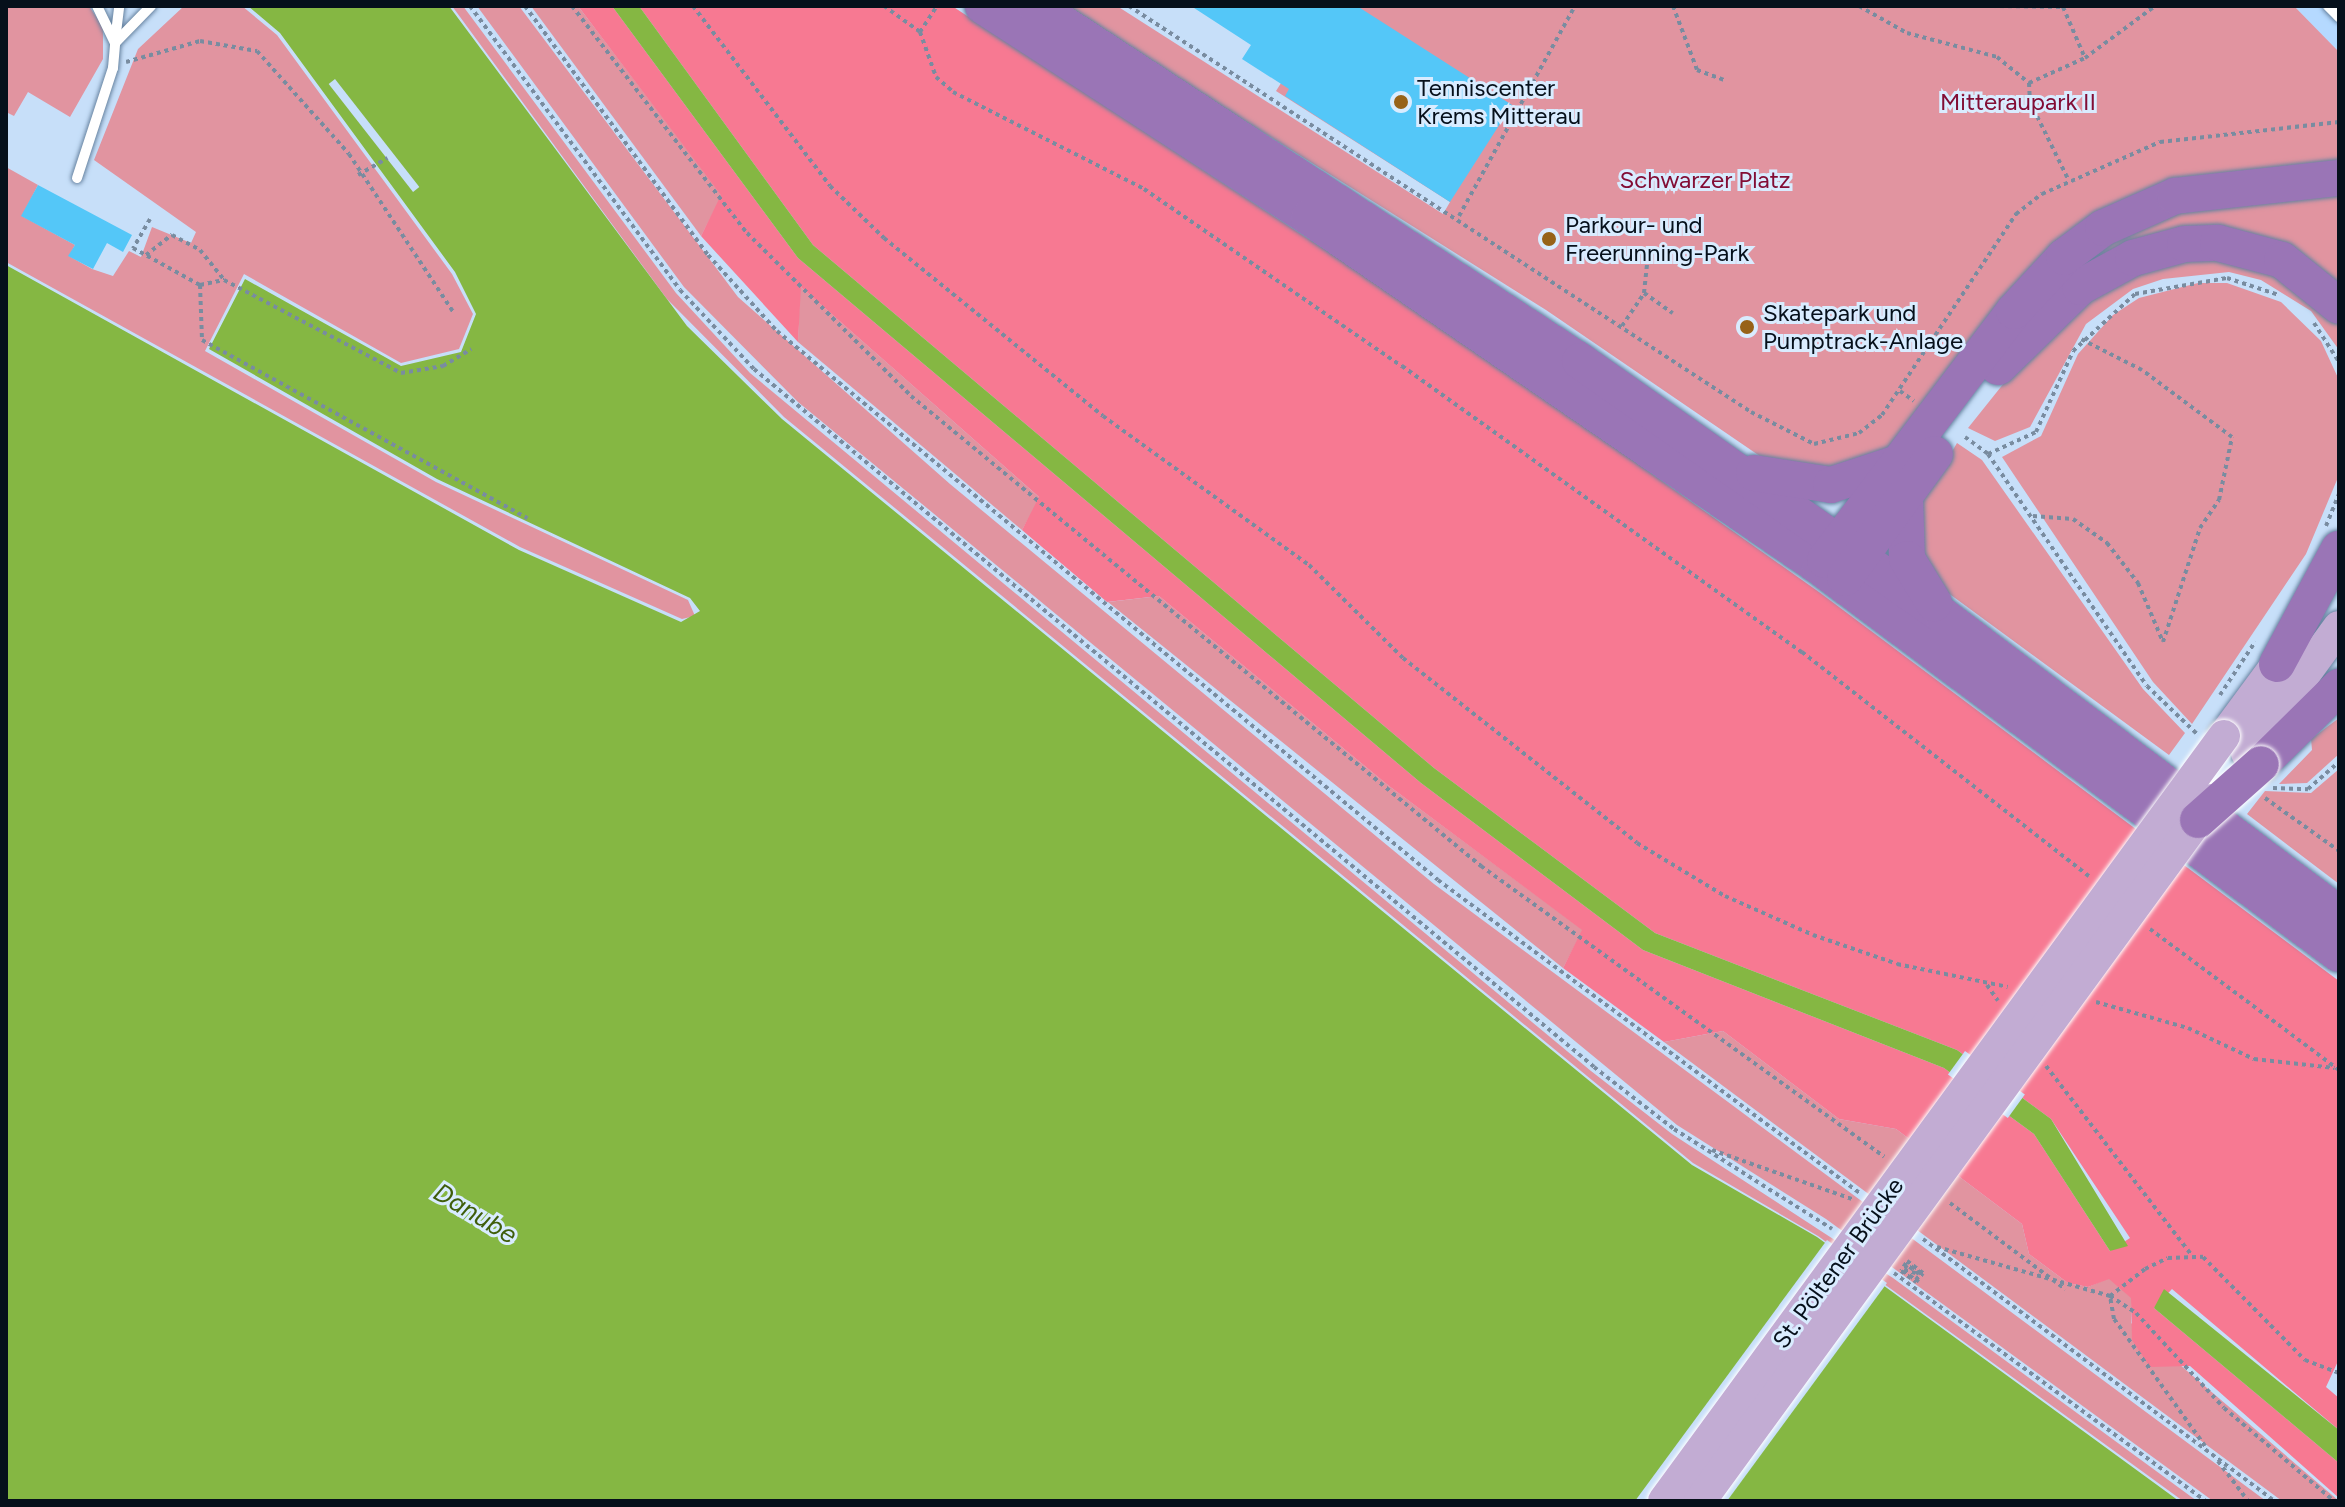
<!DOCTYPE html>
<meta charset="utf-8">
<style>
body{margin:0}
#map{position:relative;width:2345px;height:1507px;overflow:hidden;background:#c7dff9;font-family:Figtree,sans-serif}
div>[style]{position:absolute}
[style*='--x']{left:calc(var(--x)*1px);top:calc(var(--y)*1px);width:calc(var(--w)*1px);rotate:calc(var(--a)*1deg)}
.built>*{inset:0;background:#b5d9ff}
.green>*{inset:0;background:#e194a0}
.forest>*{inset:0;background:#f77992}
.water>*{inset:0;background:#85b743}
.pier>*{inset:0;background:#c7dff9;transform-origin:0 0}
.building>*{inset:0;background:#54c7f8}
.path>*{height:4px;margin-top:-2px;transform-origin:0;background:repeating-linear-gradient(90deg,#798ca0 0 4px,transparent 0 8px)}
.roads{filter:drop-shadow(0 0 2px #6783a0) drop-shadow(0 0 2px #6783a0)}
.lane>*{height:10px;margin:-5px;padding:0 5px;transform-origin:5px;border-radius:5px;background:#fff}
.primary>*{height:32px;margin:-16px;padding:0 16px;transform-origin:16px;border-radius:16px;background:#c2acd3}
.highway>*{height:36px;margin:-18px;padding:0 18px;transform-origin:18px;border-radius:18px;background:#9a75b6}
.bridges{filter:drop-shadow(0 0 2px #fff) drop-shadow(0 0 2px #fff)}
.primary-bridge>*{height:32px;margin:-16px;padding:0 16px;transform-origin:16px;border-radius:16px;background:#c2acd3}
.highway-bridge>*{height:36px;margin:-18px;padding:0 18px;transform-origin:18px;border-radius:18px;background:#9a75b6}
.dots>*{width:22px;height:22px;translate:-50% -50%;box-sizing:border-box;border:4px solid #d9ecff;border-radius:50%}
span{translate:-50% -50%;white-space:nowrap;text-align:center;line-height:1.15;-webkit-text-stroke:6px #d9ecff;paint-order:stroke}
.poi-label{font-size:24px;color:#06101b}
.left{translate:0 -50%;text-align:left}
.park-label{font-size:24px;color:#820d35}
.street-label{font-size:24px;color:#06101b}
.water-label{font-size:26px;color:#3f5e0b;font-style:italic}
.frame{position:absolute;inset:0;border:8px solid #06101b;pointer-events:none}
</style>
<div id="map">
<div class="built">
<i style="clip-path:polygon(2294px 6px,2339px 6px,2339px 52px)"></i>
</div>
<div class="green">
<i style="clip-path:polygon(6px 6px,89px 6px,103px 27px,103px 59px,70px 117px,28px 92px,14px 116px,6px 112px)"></i>
<i style="clip-path:polygon(184px 6px,242px 6px,277px 35px,452px 274px,473px 314px,459px 349px,401px 363px,244px 274px,205px 351px,436px 482px,688px 600px,695px 616px,682px 619px,520px 547px,6px 262px,6px 167px,38px 185px,22px 216px,75px 245px,69px 256px,92px 269px,113px 276px,129px 251px,141px 257px,152px 227px,191px 243px,196px 232px,94px 160px,138px 49px)"></i>
<i style="clip-path:polygon(452px 6px,463px 6px,676px 293px,750px 373px,1591px 1071px,1672px 1134px,1893px 1278px,2197px 1501px,2183px 1501px,1818px 1236px,1693px 1163px,784px 417px,667px 299px)"></i>
<i style="clip-path:polygon(477px 6px,519px 6px,738px 297px,950px 484px,1434px 884px,2266px 1501px,2213px 1501px,1826px 1219px,1677px 1125px,798px 402px,684px 287px)"></i>
<i style="clip-path:polygon(531px 6px,578px 6px,722px 195px,701px 236px)"></i>
<i style="clip-path:polygon(1062px 6px,1117px 6px,1443px 214px,1450px 202px,1276px 91px,1330px 6px,2294px 6px,2339px 52px,2339px 169px,2132px 201px,1901px 441px,1842px 471px,1770px 463px,1546px 310px)"></i>
<i style="clip-path:polygon(2339px 189px,2339px 289px,2219px 233px,2021px 315px,2140px 218px)"></i>
<i style="clip-path:polygon(2160px 258px,2249px 258px,2339px 323px,2339px 350px,2311px 311px,2261px 280px,2229px 272px,2163px 279px,2133px 289px,2086px 324px,2030px 427px,1995px 441px,1968px 428px,2056px 318px)"></i>
<i style="clip-path:polygon(2198px 283px,2227px 283px,2281px 302px,2321px 341px,2339px 380px,2339px 475px,2306px 554px,2192px 724px,2153px 682px,2002px 457px,2041px 436px,2078px 354px,2113px 315px,2139px 298px)"></i>
<i style="clip-path:polygon(800px 286px,1040px 498px,1022px 530px,798px 342px)"></i>
<i style="clip-path:polygon(1957px 443px,1982px 460px,2143px 689px,2185px 733px,2169px 755px,1940px 587px,1913px 541px,1919px 508px)"></i>
<i style="clip-path:polygon(1159px 596px,1389px 786px,1583px 930px,1563px 968px,1108px 602px)"></i>
<i style="clip-path:polygon(2339px 718px,2339px 754px,2307px 783px,2279px 784px,2312px 750px,2311px 739px)"></i>
<i style="clip-path:polygon(2339px 769px,2339px 884px,2247px 814px,2265px 791px,2311px 793px)"></i>
<i style="clip-path:polygon(1723px 1031px,1839px 1119px,1896px 1129px,2022px 1224px,2029px 1254px,2068px 1283px,2088px 1287px,2109px 1278px,2132px 1298px,2131px 1323px,2339px 1501px,2282px 1501px,1664px 1042px)"></i>
</div>
<div class="forest">
<i style="clip-path:polygon(578px 6px,612px 6px,798px 258px,1421px 783px,1643px 950px,1944px 1068px,2034px 1134px,2110px 1251px,2130px 1238px,2051px 1119px,1957px 1050px,1655px 933px,1434px 768px,813px 245px,639px 6px,952px 6px,1454px 334px,1819px 592px,2339px 981px,2339px 1359px,2326px 1387px,2339px 1398px,2339px 1430px,2172px 1289px,2154px 1308px,2339px 1463px,2339px 1498px,2190px 1366px,2150px 1367px,2132px 1340px,2131px 1298px,2109px 1279px,2088px 1287px,2068px 1283px,2029px 1254px,2022px 1224px,1896px 1129px,1839px 1119px,1723px 1031px,1664px 1042px,1563px 968px,1582px 930px,1389px 786px,1159px 596px,1107px 602px,1022px 530px,1039px 497px,801px 287px,798px 342px,701px 236px,721px 195px)"></i>
</div>
<div class="water">
<i style="clip-path:polygon(248px 6px,449px 6px,687px 326px,782px 419px,1692px 1165px,1817px 1237px,2179px 1501px,6px 1501px,6px 265px,519px 550px,681px 622px,700px 611px,690px 598px,437px 479px,209px 349px,245px 279px,401px 366px,461px 352px,476px 314px,455px 272px,280px 33px)"></i>
<i style="clip-path:polygon(612px 6px,639px 6px,813px 245px,1434px 768px,1655px 933px,1957px 1050px,2051px 1119px,2128px 1246px,2110px 1251px,2034px 1134px,1944px 1068px,1643px 950px,1421px 783px,798px 258px)"></i>
<i style="clip-path:polygon(2164px 1289px,2339px 1430px,2339px 1463px,2154px 1308px)"></i>
</div>
<div class="pier">
<i style="left:335px;top:79px;width:137px;height:8px;rotate:52deg"></i>
<i style="left:1965px;top:1051px;width:74px;height:29px;rotate:36deg"></i>
<i style="clip-path:polygon(1827px 1240px,1887px 1283px,1727px 1501px,1635px 1501px)"></i>
</div>
<div class="building">
<i style="clip-path:polygon(1191px 6px,1357px 6px,1512px 105px,1450px 202px,1285px 96px,1289px 89px,1242px 59px,1251px 45px)"></i>
<i style="clip-path:polygon(38px 185px,132px 235px,123px 252px,107px 243px,93px 269px,68px 256px,75px 245px,21px 216px)"></i>
</div>
<div class="path">
<i style="--x:470;--y:6;--w:353;--a:53.5"></i>
<i style="--x:680;--y:290;--w:108;--a:46.9"></i>
<i style="--x:754;--y:369;--w:1092;--a:39.72"></i>
<i style="--x:1594;--y:1067;--w:101;--a:37.8"></i>
<i style="--x:1674;--y:1129;--w:187;--a:32.3"></i>
<i style="--x:525;--y:6;--w:309;--a:53.7"></i>
<i style="--x:708;--y:255;--w:103;--a:47.8"></i>
<i style="--x:777;--y:331;--w:859;--a:39.71"></i>
<i style="--x:1438;--y:880;--w:527;--a:36.59"></i>
<i style="--x:572;--y:6;--w:287;--a:52.4"></i>
<i style="--x:747;--y:233;--w:231;--a:44.8"></i>
<i style="--x:911;--y:396;--w:739;--a:39.51"></i>
<i style="--x:1481;--y:866;--w:497;--a:35.8"></i>
<i style="--x:693;--y:6;--w:226;--a:52.7"></i>
<i style="--x:830;--y:186;--w:75;--a:43.9"></i>
<i style="--x:884;--y:238;--w:282;--a:39.1"></i>
<i style="--x:1103;--y:416;--w:254;--a:35.9"></i>
<i style="--x:1309;--y:565;--w:132;--a:44.7"></i>
<i style="--x:1403;--y:658;--w:298;--a:38.3"></i>
<i style="--x:1637;--y:843;--w:103;--a:31.1"></i>
<i style="--x:1725;--y:896;--w:96;--a:23.9"></i>
<i style="--x:1813;--y:935;--w:89;--a:19"></i>
<i style="--x:1897;--y:964;--w:113;--a:11.7"></i>
<i style="--x:884;--y:6;--w:44;--a:35.8"></i>
<i style="--x:920;--y:32;--w:31;--a:-57"></i>
<i style="--x:1129;--y:6;--w:743;--a:33.13"></i>
<i style="--x:1751;--y:412;--w:71;--a:26.9"></i>
<i style="--x:1814;--y:444;--w:46;--a:-13.7"></i>
<i style="--x:1859;--y:433;--w:29;--a:-38"></i>
<i style="--x:1882;--y:415;--w:242;--a:-56.3"></i>
<i style="--x:2016;--y:214;--w:33;--a:-38"></i>
<i style="--x:2042;--y:194;--w:129;--a:-23.8"></i>
<i style="--x:2160;--y:142;--w:180;--a:-6.4"></i>
<i style="--x:1673;--y:6;--w:68;--a:69.4"></i>
<i style="--x:1697;--y:70;--w:30;--a:20"></i>
<i style="--x:1859;--y:6;--w:55;--a:29.4"></i>
<i style="--x:1907;--y:33;--w:93;--a:14.9"></i>
<i style="--x:1997;--y:57;--w:41;--a:39.1"></i>
<i style="--x:2029;--y:83;--w:61;--a:-24.1"></i>
<i style="--x:2085;--y:58;--w:87;--a:-36.6"></i>
<i style="--x:1992;--y:6;--w:71;--a:0.8"></i>
<i style="--x:2063;--y:7;--w:56;--a:66.7"></i>
<i style="--x:920;--y:32;--w:48;--a:70.4"></i>
<i style="--x:936;--y:77;--w:23;--a:41"></i>
<i style="--x:953;--y:92;--w:214;--a:26.9"></i>
<i style="--x:1144;--y:189;--w:313;--a:34.5"></i>
<i style="--x:1402;--y:366;--w:492;--a:35.6"></i>
<i style="--x:1802;--y:652;--w:364;--a:38"></i>
<i style="--x:126;--y:62;--w:77;--a:-15.8"></i>
<i style="--x:200;--y:41;--w:58;--a:10"></i>
<i style="--x:257;--y:51;--w:138;--a:48.2"></i>
<i style="--x:349;--y:154;--w:191;--a:56.6"></i>
<i style="--x:2029;--y:83;--w:19;--a:87"></i>
<i style="--x:2030;--y:102;--w:86;--a:63.7"></i>
<i style="--x:358;--y:175;--w:34;--a:-30"></i>
<i style="--x:1459;--y:216;--w:240;--a:-61.1"></i>
<i style="--x:150;--y:219;--w:34;--a:120"></i>
<i style="--x:133;--y:248;--w:77;--a:28.9"></i>
<i style="--x:200;--y:285;--w:25;--a:-12"></i>
<i style="--x:146;--y:255;--w:33;--a:-38"></i>
<i style="--x:172;--y:235;--w:32;--a:28"></i>
<i style="--x:200;--y:250;--w:38;--a:51"></i>
<i style="--x:224;--y:280;--w:200;--a:27.7"></i>
<i style="--x:401;--y:373;--w:43;--a:-9.5"></i>
<i style="--x:443;--y:366;--w:33;--a:-31"></i>
<i style="--x:200;--y:285;--w:55;--a:87.9"></i>
<i style="--x:202;--y:340;--w:371;--a:28.7"></i>
<i style="--x:1644;--y:293;--w:35;--a:35"></i>
<i style="--x:2314;--y:323;--w:46;--a:57.3"></i>
<i style="--x:1622;--y:326;--w:40;--a:-56"></i>
<i style="--x:1644;--y:293;--w:37;--a:-84"></i>
<i style="--x:1900;--y:391;--w:17;--a:36"></i>
<i style="--x:1965;--y:437;--w:29;--a:36"></i>
<i style="--x:1988;--y:454;--w:281;--a:55.6"></i>
<i style="--x:2147;--y:686;--w:69;--a:43.8"></i>
<i style="--x:1988;--y:454;--w:53;--a:-24.6"></i>
<i style="--x:2036;--y:432;--w:89;--a:-65.4"></i>
<i style="--x:2073;--y:351;--w:84;--a:-42.6"></i>
<i style="--x:2135;--y:294;--w:93;--a:-9.9"></i>
<i style="--x:2227;--y:278;--w:55;--a:18.1"></i>
<i style="--x:2033;--y:516;--w:40;--a:4.3"></i>
<i style="--x:2073;--y:519;--w:42;--a:35.2"></i>
<i style="--x:2107;--y:543;--w:51;--a:52.2"></i>
<i style="--x:2138;--y:583;--w:64;--a:67"></i>
<i style="--x:2163;--y:642;--w:120;--a:-72"></i>
<i style="--x:2200;--y:528;--w:34;--a:-56"></i>
<i style="--x:2219;--y:500;--w:64;--a:-78.3"></i>
<i style="--x:2232;--y:437;--w:112;--a:-143.3"></i>
<i style="--x:2142;--y:370;--w:68;--a:-153.1"></i>
<i style="--x:2326;--y:526;--w:35;--a:-68"></i>
<i style="--x:2220;--y:695;--w:64;--a:-56.6"></i>
<i style="--x:2273;--y:788;--w:35;--a:2"></i>
<i style="--x:2308;--y:789;--w:41;--a:-41.1"></i>
<i style="--x:2265;--y:798;--w:91;--a:35.6"></i>
<i style="--x:2150;--y:929;--w:236;--a:36.7"></i>
<i style="--x:1987;--y:985;--w:19;--a:55"></i>
<i style="--x:2096;--y:1002;--w:96;--a:15.8"></i>
<i style="--x:2188;--y:1028;--w:73;--a:25.2"></i>
<i style="--x:2254;--y:1059;--w:81;--a:6.3"></i>
<i style="--x:2046;--y:1066;--w:237;--a:52.4"></i>
<i style="--x:1712;--y:1150;--w:151;--a:19.3"></i>
<i style="--x:1950;--y:1203;--w:144;--a:36.8"></i>
<i style="--x:1923;--y:1239;--w:438;--a:36.7"></i>
<i style="--x:1937;--y:1247;--w:180;--a:15.8"></i>
<i style="--x:2110;--y:1296;--w:31;--a:33"></i>
<i style="--x:2136;--y:1313;--w:129;--a:47.2"></i>
<i style="--x:2224;--y:1408;--w:144;--a:40.2"></i>
<i style="--x:1904;--y:1270;--w:16;--a:15"></i>
<i style="--x:1919;--y:1274;--w:15;--a:-143"></i>
<i style="--x:1907;--y:1265;--w:7;--a:124"></i>
<i style="--x:1903;--y:1271;--w:16;--a:35"></i>
<i style="--x:1916;--y:1280;--w:9;--a:-54"></i>
<i style="--x:1921;--y:1273;--w:18;--a:-146"></i>
<i style="--x:1906;--y:1263;--w:9;--a:122"></i>
<i style="--x:1901;--y:1271;--w:19;--a:36"></i>
<i style="--x:1916;--y:1282;--w:11;--a:-52"></i>
<i style="--x:1923;--y:1273;--w:20;--a:-143"></i>
<i style="--x:1894;--y:1273;--w:386;--a:36.2"></i>
<i style="--x:2205;--y:1446;--w:156;--a:-125.6"></i>
<i style="--x:2114;--y:1319;--w:23;--a:-100"></i>
<i style="--x:2110;--y:1296;--w:44;--a:-37.6"></i>
<i style="--x:2145;--y:1269;--w:25;--a:-26"></i>
<i style="--x:2168;--y:1258;--w:35;--a:-2"></i>
<i style="--x:2203;--y:1257;--w:145;--a:45.3"></i>
<i style="--x:2305;--y:1360;--w:36;--a:21"></i>
<i style="--x:2218;--y:1461;--w:50;--a:53.1"></i>
</div>
<div class="roads">
<div class="lane">
<i style="--x:2328;--y:6;--w:16;--a:45"></i>
<i style="--x:115;--y:41;--w:35;--a:-83"></i>
<i style="--x:115;--y:43;--w:52;--a:-45.8"></i>
<i style="--x:77;--y:178;--w:116;--a:-71.9"></i>
<i style="--x:113;--y:68;--w:25;--a:-85"></i>
<i style="--x:115;--y:43;--w:41;--a:-115.9"></i>
</div>
<div class="primary">
<i style="--x:2224;--y:736;--w:114;--a:-53.5"></i>
<i style="--x:2247;--y:753;--w:156;--a:-53.9"></i>
</div>
<div class="highway">
<i style="--x:983;--y:6;--w:388;--a:32.9"></i>
<i style="--x:1309;--y:217;--w:619;--a:34.41"></i>
<i style="--x:1820;--y:567;--w:647;--a:36.71"></i>
<i style="--x:1036;--y:6;--w:650;--a:33.13"></i>
<i style="--x:1580;--y:361;--w:444;--a:35.1"></i>
<i style="--x:1943;--y:616;--w:496;--a:37"></i>
<i style="--x:1998;--y:367;--w:115;--a:-44.3"></i>
<i style="--x:2080;--y:287;--w:60;--a:-28.7"></i>
<i style="--x:2133;--y:258;--w:54;--a:-15.1"></i>
<i style="--x:2185;--y:244;--w:33;--a:-2"></i>
<i style="--x:2218;--y:243;--w:66;--a:14.9"></i>
<i style="--x:2282;--y:260;--w:73;--a:38.9"></i>
<i style="--x:1754;--y:473;--w:78;--a:8.9"></i>
<i style="--x:1831;--y:485;--w:71;--a:-18.2"></i>
<i style="--x:1905;--y:496;--w:63;--a:88.2"></i>
<i style="--x:1907;--y:559;--w:52;--a:58.5"></i>
<i style="--x:1825;--y:560;--w:313;--a:-52.8"></i>
<i style="--x:2014;--y:311;--w:74;--a:-47.2"></i>
<i style="--x:2064;--y:257;--w:49;--a:-36.6"></i>
<i style="--x:2103;--y:228;--w:79;--a:-24"></i>
<i style="--x:2175;--y:196;--w:165;--a:-6.3"></i>
<i style="--x:1845;--y:578;--w:153;--a:-54"></i>
<i style="--x:2277;--y:664;--w:131;--a:-61.7"></i>
<i style="--x:2261;--y:764;--w:110;--a:-44.6"></i>
</div>
</div>
<div class="bridges">
<div class="primary-bridge">
<i style="--x:1664;--y:1501;--w:948;--a:-53.79"></i>
<i style="--x:1700;--y:1501;--w:868;--a:-53.86"></i>
</div>
<div class="highway-bridge">
<i style="--x:2198;--y:820;--w:84;--a:-41.6"></i>
</div>
</div>
<div class="dots">
<i style="left:1401px;top:102px;background:#976218"></i>
<i style="left:1549px;top:239px;background:#976218"></i>
<i style="left:1747px;top:327px;background:#976218"></i>
</div>
<div class="poi-label">
<span class="left" style="left:1417px;top:102px">Tenniscenter<br>Krems Mitterau</span>
<span class="left" style="left:1565px;top:239px">Parkour- und<br>Freerunning-Park</span>
<span class="left" style="left:1763px;top:327px">Skatepark und<br>Pumptrack-Anlage</span>
</div>
<div class="park-label">
<span style="left:2018px;top:102px">Mitteraupark II</span>
<span style="left:1705px;top:180px">Schwarzer Platz</span>
</div>
<div class="street-label">
<span style="left:1838px;top:1263px;rotate:-54deg">St. Pöltener Brücke</span>
</div>
<div class="water-label">
<span style="left:475px;top:1214px;rotate:31deg">Danube</span>
</div>
<div class="frame"></div>
</div>
